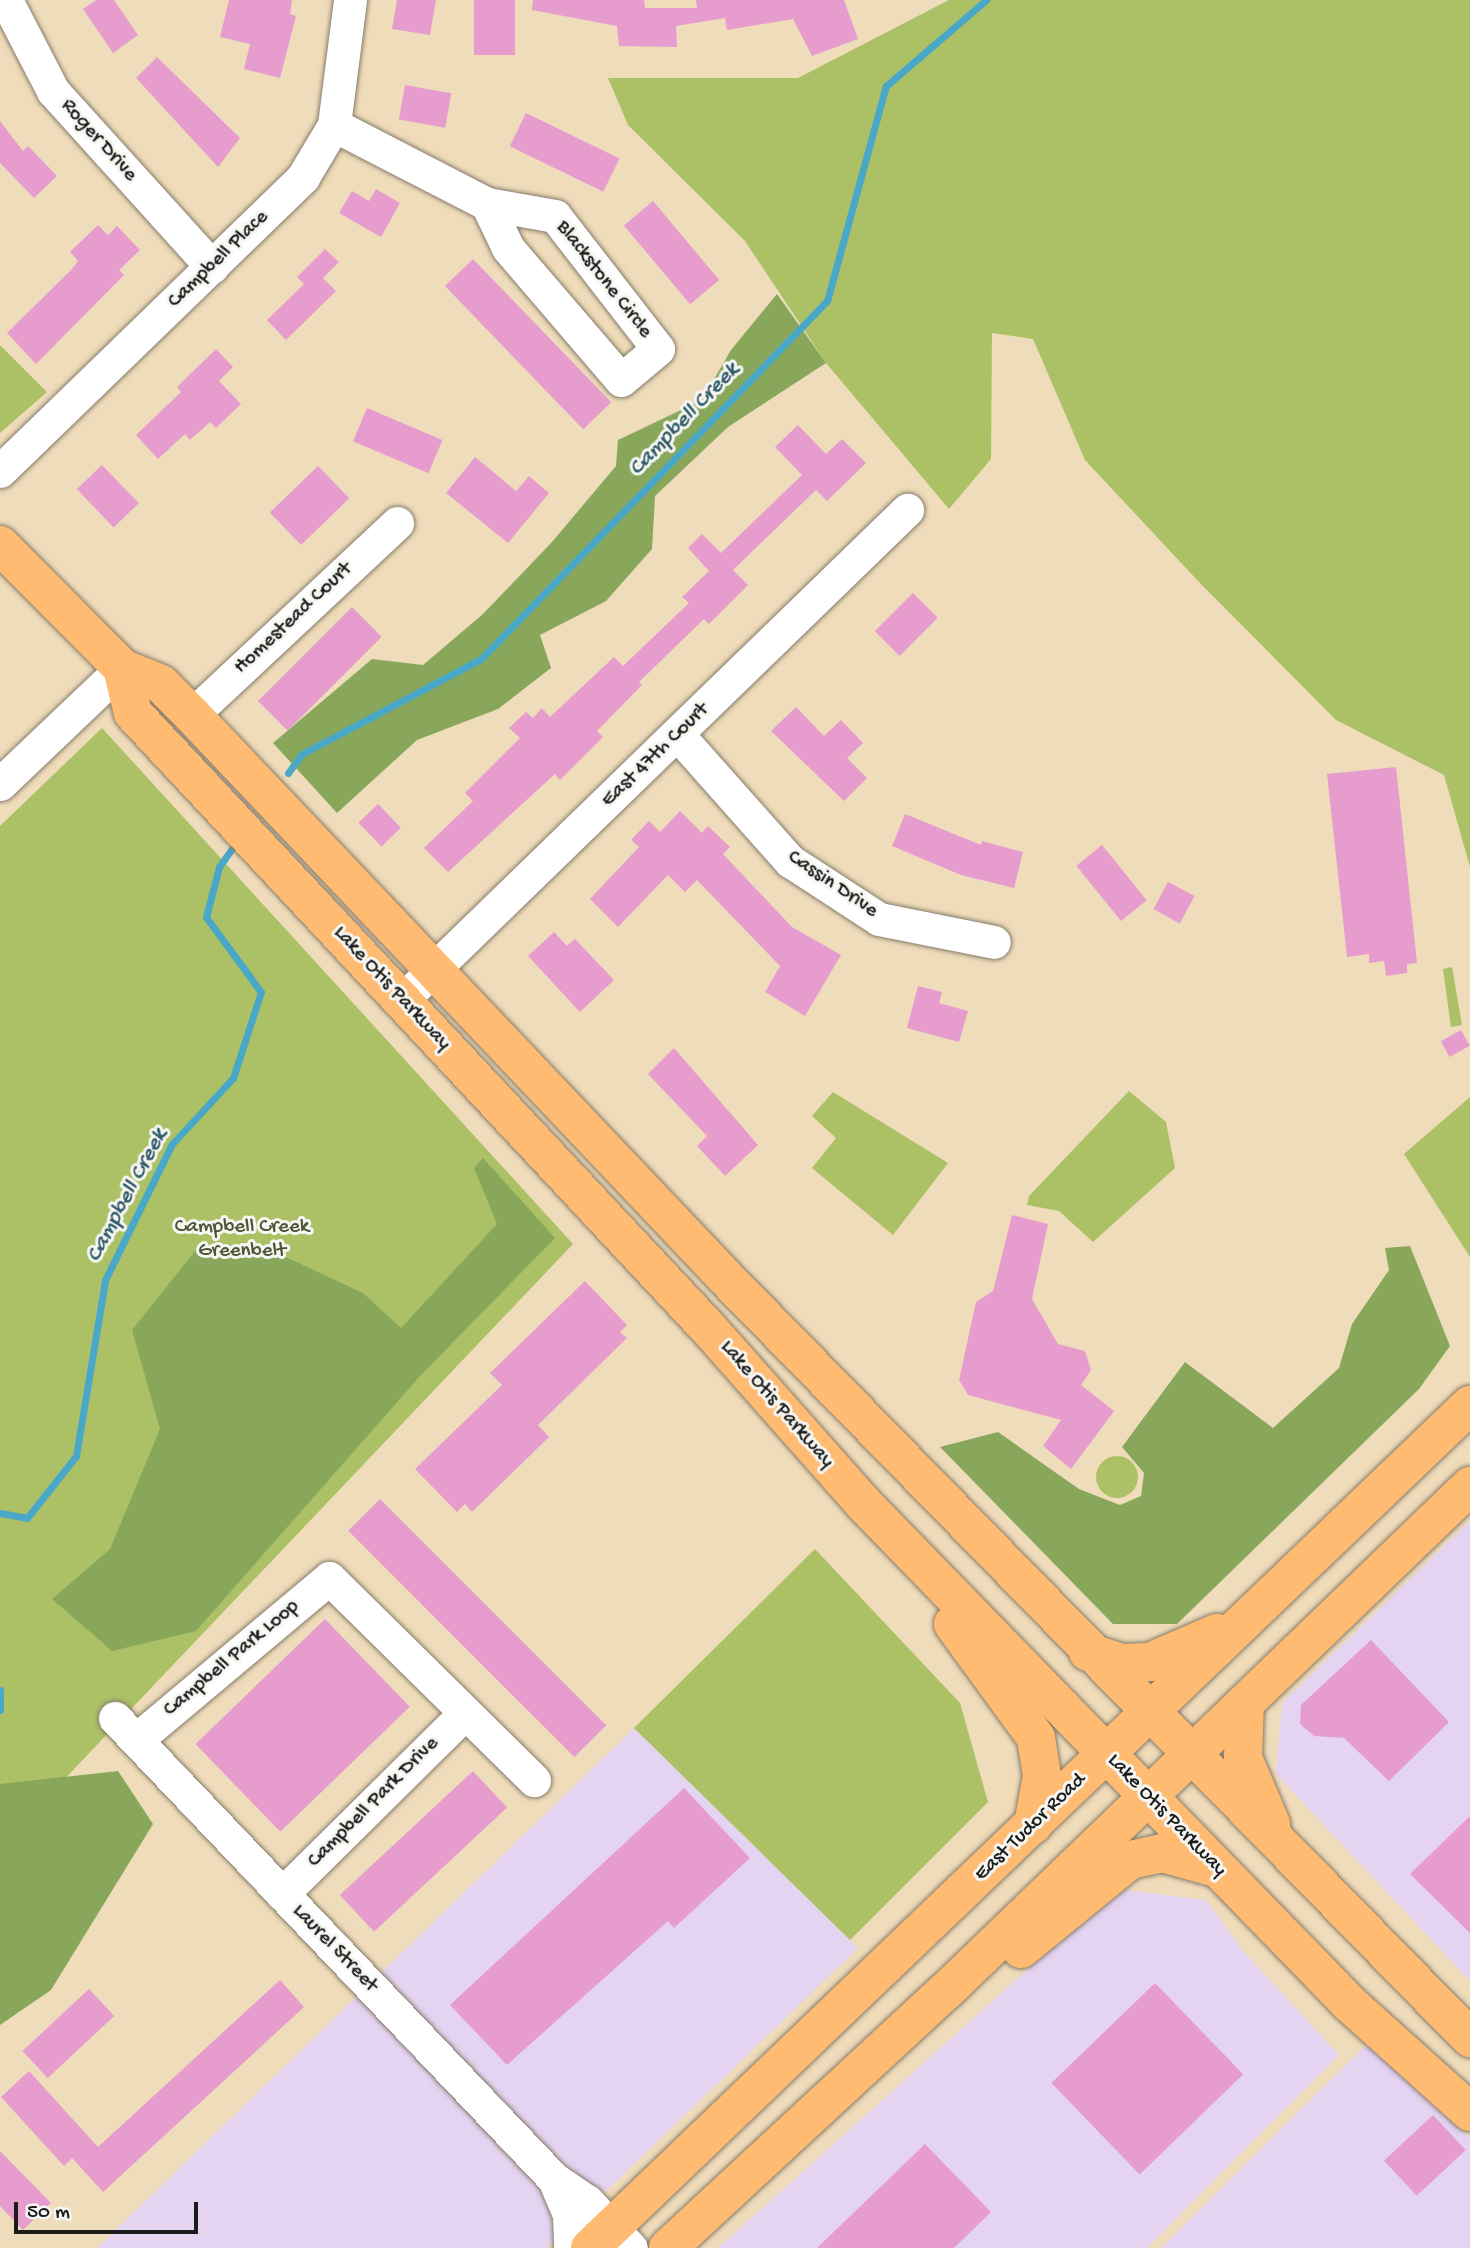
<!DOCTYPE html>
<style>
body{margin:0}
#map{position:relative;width:1470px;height:2248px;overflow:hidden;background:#efdcba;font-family:"Gochi Hand",sans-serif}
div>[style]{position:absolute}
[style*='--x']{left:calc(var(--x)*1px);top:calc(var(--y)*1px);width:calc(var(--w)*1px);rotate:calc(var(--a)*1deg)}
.built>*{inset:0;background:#e4d3f1}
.green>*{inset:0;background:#acc166}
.round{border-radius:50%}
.forest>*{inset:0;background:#89a75b}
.stream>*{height:7px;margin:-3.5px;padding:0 3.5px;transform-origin:3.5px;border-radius:3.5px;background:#49a7c8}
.building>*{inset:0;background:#e69dce;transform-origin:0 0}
.roads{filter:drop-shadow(0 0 2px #867c6b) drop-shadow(0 0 2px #867c6b)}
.minor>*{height:33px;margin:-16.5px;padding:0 16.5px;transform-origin:16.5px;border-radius:16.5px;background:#fff}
.major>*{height:38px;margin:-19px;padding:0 19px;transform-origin:19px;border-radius:19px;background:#ffbb71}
span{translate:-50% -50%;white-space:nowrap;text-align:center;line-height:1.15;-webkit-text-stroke:6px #f6f6f2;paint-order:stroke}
.street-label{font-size:21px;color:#1c1c1c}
.park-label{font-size:21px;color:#4e5636}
.water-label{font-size:23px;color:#305b69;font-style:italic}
.scale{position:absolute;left:14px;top:2202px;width:184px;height:32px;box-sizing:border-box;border:4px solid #1c1c1c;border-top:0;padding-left:9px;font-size:21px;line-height:24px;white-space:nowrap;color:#1c1c1c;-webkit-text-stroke:5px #f6f6f2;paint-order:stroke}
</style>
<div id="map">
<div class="built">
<i style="clip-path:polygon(1470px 1521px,1470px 1981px,1276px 1774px,1282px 1703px)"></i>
<i style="clip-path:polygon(634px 1728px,858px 1948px,547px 2248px,97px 2248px)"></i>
<i style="clip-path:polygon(1125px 1890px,1206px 1900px,1243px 1951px,1339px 2055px,1147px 2248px,718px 2248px,1037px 1961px)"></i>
<i style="clip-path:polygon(1368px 2043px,1470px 2138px,1470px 2248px,1161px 2248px)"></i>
</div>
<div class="green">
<i style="clip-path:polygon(949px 0,1470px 0,1470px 867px,1444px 775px,1336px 720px,1198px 581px,1085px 460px,1033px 339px,992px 333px,991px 459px,949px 509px,826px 363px,745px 241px,628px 125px,608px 78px,798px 78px)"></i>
<i style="clip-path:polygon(0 345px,47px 392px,0 433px)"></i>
<i style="clip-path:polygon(102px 728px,573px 1244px,0 1847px,0 826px)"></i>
<i style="clip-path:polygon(1452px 967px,1462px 1025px,1451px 1027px,1443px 969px)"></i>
<i style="clip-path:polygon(1129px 1091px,1166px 1122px,1175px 1168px,1093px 1242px,1059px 1211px,1027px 1205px,1029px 1196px)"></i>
<i style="clip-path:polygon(833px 1092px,948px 1163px,893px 1235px,812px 1168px,836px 1138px,812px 1116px)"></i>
<i style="clip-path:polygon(1470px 1097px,1470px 1257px,1404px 1154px)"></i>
<i class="round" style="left:1096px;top:1456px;width:42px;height:42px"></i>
<i style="clip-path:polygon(815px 1549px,960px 1703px,988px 1802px,850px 1940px,634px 1728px)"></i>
</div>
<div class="forest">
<i style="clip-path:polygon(777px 294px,826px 363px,728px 427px,655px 496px,652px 549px,606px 601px,540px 635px,551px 668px,498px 709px,417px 740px,337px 813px,273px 743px,372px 659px,423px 665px,483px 614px,552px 542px,616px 466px,618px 440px,702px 400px,731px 350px)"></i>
<i style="clip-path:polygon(483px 1158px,555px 1238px,421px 1375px,196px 1631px,112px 1651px,52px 1599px,110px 1549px,160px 1429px,132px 1330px,199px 1246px,262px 1246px,363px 1293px,401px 1328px,497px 1224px,474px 1168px)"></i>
<i style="clip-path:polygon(1410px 1246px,1450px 1346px,1419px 1389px,1177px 1624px,1113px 1624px,940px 1447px,998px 1432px,1079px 1489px,1120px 1505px,1141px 1496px,1144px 1473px,1122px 1447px,1185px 1362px,1273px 1428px,1339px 1368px,1352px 1324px,1389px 1270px,1385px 1248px)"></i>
<i style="clip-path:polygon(118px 1771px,153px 1824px,51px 1990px,0 2025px,0 1784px)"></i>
</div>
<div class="stream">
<i style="--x:288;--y:773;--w:24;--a:-54"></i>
<i style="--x:302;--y:754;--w:203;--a:-28"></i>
<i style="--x:481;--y:659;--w:498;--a:-46"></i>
<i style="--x:827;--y:301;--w:223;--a:-74.7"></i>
<i style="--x:886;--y:86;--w:132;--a:-40.7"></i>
<i style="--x:0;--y:1513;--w:27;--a:10"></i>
<i style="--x:27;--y:1518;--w:79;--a:-51.7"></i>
<i style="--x:76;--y:1456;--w:178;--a:-80.6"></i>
<i style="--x:105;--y:1280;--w:152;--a:-63.8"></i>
<i style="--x:172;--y:1144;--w:90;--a:-47.3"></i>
<i style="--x:233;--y:1078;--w:90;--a:-72"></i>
<i style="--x:261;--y:992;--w:93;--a:-126.3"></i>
<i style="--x:206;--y:917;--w:52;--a:-75.4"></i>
<i style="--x:219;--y:867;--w:21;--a:-55"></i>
<i style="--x:0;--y:1690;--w:20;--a:90"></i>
</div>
<div class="building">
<i style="clip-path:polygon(96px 0,114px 0,138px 35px,113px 53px,83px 9px)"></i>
<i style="clip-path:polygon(229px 0,292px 0,290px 14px,296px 16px,280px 78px,244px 69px,250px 44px,220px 37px)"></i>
<i style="clip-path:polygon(397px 0,436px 0,430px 35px,392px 29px)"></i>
<i style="left:474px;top:0;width:41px;height:55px"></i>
<i style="clip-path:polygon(533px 0,644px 0,645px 8px,697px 8px,696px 0,844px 0,858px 39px,812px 56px,793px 19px,727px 30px,725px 18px,676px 26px,677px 47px,619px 46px,617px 26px,532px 10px)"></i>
<i style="clip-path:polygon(157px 57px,240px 138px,218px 167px,136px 78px)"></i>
<i style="left:405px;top:85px;width:47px;height:35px;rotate:10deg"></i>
<i style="left:526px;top:113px;width:104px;height:37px;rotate:26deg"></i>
<i style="clip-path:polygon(0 121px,23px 151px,28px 146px,57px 176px,34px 198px,0 163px)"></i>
<i style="clip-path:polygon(376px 189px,400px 203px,381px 237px,339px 213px,352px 191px,369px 201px)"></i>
<i style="left:653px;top:201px;width:103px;height:38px;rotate:50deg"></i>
<i style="clip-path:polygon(98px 225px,108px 235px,117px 226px,140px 250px,119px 270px,124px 275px,36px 364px,7px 333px,72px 269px,78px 261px,70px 252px)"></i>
<i style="clip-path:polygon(325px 249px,339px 262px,323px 278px,336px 291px,286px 340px,267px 320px,304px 284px,297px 277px)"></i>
<i style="left:473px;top:259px;width:199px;height:39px;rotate:46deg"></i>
<i style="clip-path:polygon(216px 349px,233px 367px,219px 381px,241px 404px,216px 428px,210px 422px,190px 440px,185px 434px,158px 459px,136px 435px,181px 392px,177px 387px)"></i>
<i style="left:367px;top:408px;width:82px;height:36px;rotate:23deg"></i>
<i style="clip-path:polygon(798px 425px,826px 454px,842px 439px,866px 463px,827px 501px,816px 490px,733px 570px,748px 585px,709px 624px,704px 619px,639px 682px,642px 685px,597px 731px,603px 737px,560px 780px,555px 774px,448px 872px,424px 848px,473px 801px,465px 793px,520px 738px,509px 728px,526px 712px,533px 718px,542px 708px,550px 717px,614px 657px,623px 666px,689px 603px,682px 597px,709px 571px,688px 548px,702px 534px,721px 553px,802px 475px,775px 447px)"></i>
<i style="clip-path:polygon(475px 457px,516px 491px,529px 476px,549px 493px,508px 543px,446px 493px)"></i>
<i style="left:102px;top:465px;width:53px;height:35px;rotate:46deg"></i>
<i style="left:318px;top:466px;width:45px;height:67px;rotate:46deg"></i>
<i style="left:913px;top:593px;width:35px;height:54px;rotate:45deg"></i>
<i style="left:352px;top:607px;width:42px;height:133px;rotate:45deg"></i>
<i style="clip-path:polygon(796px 707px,824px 736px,841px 720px,863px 743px,847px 758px,867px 778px,844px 801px,771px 731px)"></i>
<i style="clip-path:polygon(1396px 767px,1417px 963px,1407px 964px,1407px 973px,1386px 976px,1384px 961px,1369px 963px,1369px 954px,1347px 957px,1327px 774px)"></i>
<i style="left:378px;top:804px;width:33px;height:27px;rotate:46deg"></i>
<i style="clip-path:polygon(680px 811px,702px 833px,708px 826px,730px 847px,723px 854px,792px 927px,841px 955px,805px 1016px,765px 992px,780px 966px,697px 880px,685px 892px,668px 875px,618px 927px,590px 899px,639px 847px,631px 840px,649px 821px,660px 832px)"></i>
<i style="clip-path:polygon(905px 814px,981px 845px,982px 841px,1023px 852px,1014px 888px,961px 875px,892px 846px)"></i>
<i style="left:1102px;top:845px;width:71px;height:33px;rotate:51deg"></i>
<i style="left:1168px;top:882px;width:30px;height:31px;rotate:28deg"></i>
<i style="clip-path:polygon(554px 932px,567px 946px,575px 939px,614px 980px,580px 1012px,528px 956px)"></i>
<i style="clip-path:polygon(918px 986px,942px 992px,939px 1003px,968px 1011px,959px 1042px,907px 1028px)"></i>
<i style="left:1461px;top:1030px;width:18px;height:23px;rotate:61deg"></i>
<i style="clip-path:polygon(674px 1048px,758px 1145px,725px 1176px,697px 1146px,707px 1136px,648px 1074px)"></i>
<i style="clip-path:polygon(1012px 1215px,1048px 1224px,1032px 1299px,1058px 1344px,1085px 1351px,1091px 1370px,1081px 1385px,1114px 1411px,1071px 1469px,1043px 1446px,1061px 1420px,968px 1395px,959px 1380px,976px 1302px,993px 1291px)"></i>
<i style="clip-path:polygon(585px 1281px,627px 1325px,620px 1332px,627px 1338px,538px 1425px,549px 1437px,472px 1512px,465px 1504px,457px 1512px,415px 1469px,502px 1385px,490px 1373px)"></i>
<i style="left:380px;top:1499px;width:320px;height:45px;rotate:45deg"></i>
<i style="left:325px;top:1619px;width:122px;height:180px;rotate:46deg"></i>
<i style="clip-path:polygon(1371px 1640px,1449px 1722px,1389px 1781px,1344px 1738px,1314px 1736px,1300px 1724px,1301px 1705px)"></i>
<i style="left:473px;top:1771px;width:50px;height:182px;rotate:47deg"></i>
<i style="clip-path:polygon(684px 1788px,750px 1858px,674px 1928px,668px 1921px,507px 2065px,450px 2005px)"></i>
<i style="clip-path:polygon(1470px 1816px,1470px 1933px,1410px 1874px)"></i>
<i style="clip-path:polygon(280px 1980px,304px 2007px,103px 2192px,72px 2158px,64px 2166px,1px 2097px,29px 2071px,98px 2147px)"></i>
<i style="left:1155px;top:1983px;width:127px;height:144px;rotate:46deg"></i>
<i style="left:89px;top:1989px;width:37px;height:91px;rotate:47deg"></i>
<i style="left:1433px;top:2115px;width:48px;height:67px;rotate:47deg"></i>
<i style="clip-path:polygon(925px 2144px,991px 2212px,954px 2248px,817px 2248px)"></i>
<i style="clip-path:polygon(0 2151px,51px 2203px,23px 2230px,0 2206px)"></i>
</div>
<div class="roads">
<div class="minor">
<i style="--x:6;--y:0;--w:102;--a:62.7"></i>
<i style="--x:53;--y:91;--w:237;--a:47.9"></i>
<i style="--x:334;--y:125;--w:172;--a:27.3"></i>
<i style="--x:487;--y:204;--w:69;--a:10"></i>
<i style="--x:555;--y:216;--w:168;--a:52.2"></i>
<i style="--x:658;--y:349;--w:48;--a:140"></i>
<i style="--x:621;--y:380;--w:174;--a:-130.6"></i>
<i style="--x:508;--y:248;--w:49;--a:-115.5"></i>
<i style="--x:0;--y:471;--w:422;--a:-44.1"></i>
<i style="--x:303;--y:177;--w:61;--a:-59.2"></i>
<i style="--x:334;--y:125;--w:126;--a:-82.7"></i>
<i style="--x:192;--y:715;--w:281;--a:-43.1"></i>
<i style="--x:678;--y:735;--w:169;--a:48.4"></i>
<i style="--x:790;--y:861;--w:106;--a:33.1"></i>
<i style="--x:879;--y:919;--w:117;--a:11.3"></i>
<i style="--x:0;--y:784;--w:168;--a:-43.6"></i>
<i style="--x:402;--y:1000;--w:704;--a:-44.14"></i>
<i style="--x:115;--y:1718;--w:637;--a:46.4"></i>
<i style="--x:554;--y:2179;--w:40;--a:34"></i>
<i style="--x:587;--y:2201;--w:64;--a:46.9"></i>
<i style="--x:136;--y:1740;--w:252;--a:-40"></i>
<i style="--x:329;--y:1578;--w:288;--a:44.6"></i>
<i style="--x:282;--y:1894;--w:257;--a:-44.7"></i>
<i style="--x:554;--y:2179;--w:38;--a:67"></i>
<i style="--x:569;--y:2214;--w:34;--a:88"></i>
</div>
<div class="major">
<i style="--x:0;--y:545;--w:173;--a:45.2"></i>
<i style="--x:122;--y:668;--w:42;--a:22.3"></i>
<i style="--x:161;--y:684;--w:44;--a:45"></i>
<i style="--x:192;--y:715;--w:776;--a:46.51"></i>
<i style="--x:726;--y:1278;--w:1064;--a:45.61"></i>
<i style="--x:122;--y:668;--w:46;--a:76.3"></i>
<i style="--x:133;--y:713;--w:845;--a:46.92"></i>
<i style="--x:710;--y:1330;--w:230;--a:48.5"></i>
<i style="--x:862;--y:1502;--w:700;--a:45.81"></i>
<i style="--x:1350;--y:2004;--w:161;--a:42"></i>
<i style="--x:953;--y:1624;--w:141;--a:53.9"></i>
<i style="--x:1036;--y:1738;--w:38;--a:81"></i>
<i style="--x:1042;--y:1776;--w:50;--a:100.4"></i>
<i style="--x:1088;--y:1652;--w:35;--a:18"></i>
<i style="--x:1121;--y:1663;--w:29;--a:-2"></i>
<i style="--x:1150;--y:1662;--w:73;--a:-23.4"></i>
<i style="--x:1245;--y:1703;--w:55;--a:92.1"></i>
<i style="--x:1243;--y:1758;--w:72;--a:67"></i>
<i style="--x:1021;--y:1949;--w:141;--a:-39.2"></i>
<i style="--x:1130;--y:1860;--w:33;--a:-12"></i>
<i style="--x:1162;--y:1853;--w:56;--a:15.5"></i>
<i style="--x:590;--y:2248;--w:1219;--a:-43.77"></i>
<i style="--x:668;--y:2248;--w:379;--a:-42.8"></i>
<i style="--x:946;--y:1991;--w:728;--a:-43.94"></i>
</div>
</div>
<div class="street-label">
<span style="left:98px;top:141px;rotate:48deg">Roger Drive</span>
<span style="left:219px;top:260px;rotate:-44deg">Campbell Place</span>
<span style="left:603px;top:280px;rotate:52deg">Blackstone Circle</span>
<span style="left:294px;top:619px;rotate:-43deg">Homestead Court</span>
<span style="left:656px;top:756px;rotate:-44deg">East 47th Court</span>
<span style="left:832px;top:885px;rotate:34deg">Cassin Drive</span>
<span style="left:391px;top:989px;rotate:47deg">Lake Otis Parkway</span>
<span style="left:776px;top:1405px;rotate:49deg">Lake Otis Parkway</span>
<span style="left:232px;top:1659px;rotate:-40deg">Campbell Park Loop</span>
<span style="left:374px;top:1803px;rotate:-45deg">Campbell Park Drive</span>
<span style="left:1166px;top:1816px;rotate:46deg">Lake Otis Parkway</span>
<span style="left:1031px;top:1828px;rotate:-44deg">East Tudor Road</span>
<span style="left:334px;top:1949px;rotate:46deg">Laurel Street</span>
</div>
<div class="park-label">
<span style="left:242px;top:1240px">Campbell Creek<br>Greenbelt</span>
</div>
<div class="water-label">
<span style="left:685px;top:420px;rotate:-46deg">Campbell Creek</span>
<span style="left:128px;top:1196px;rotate:-62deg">Campbell Creek</span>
</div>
<div class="scale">50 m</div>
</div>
